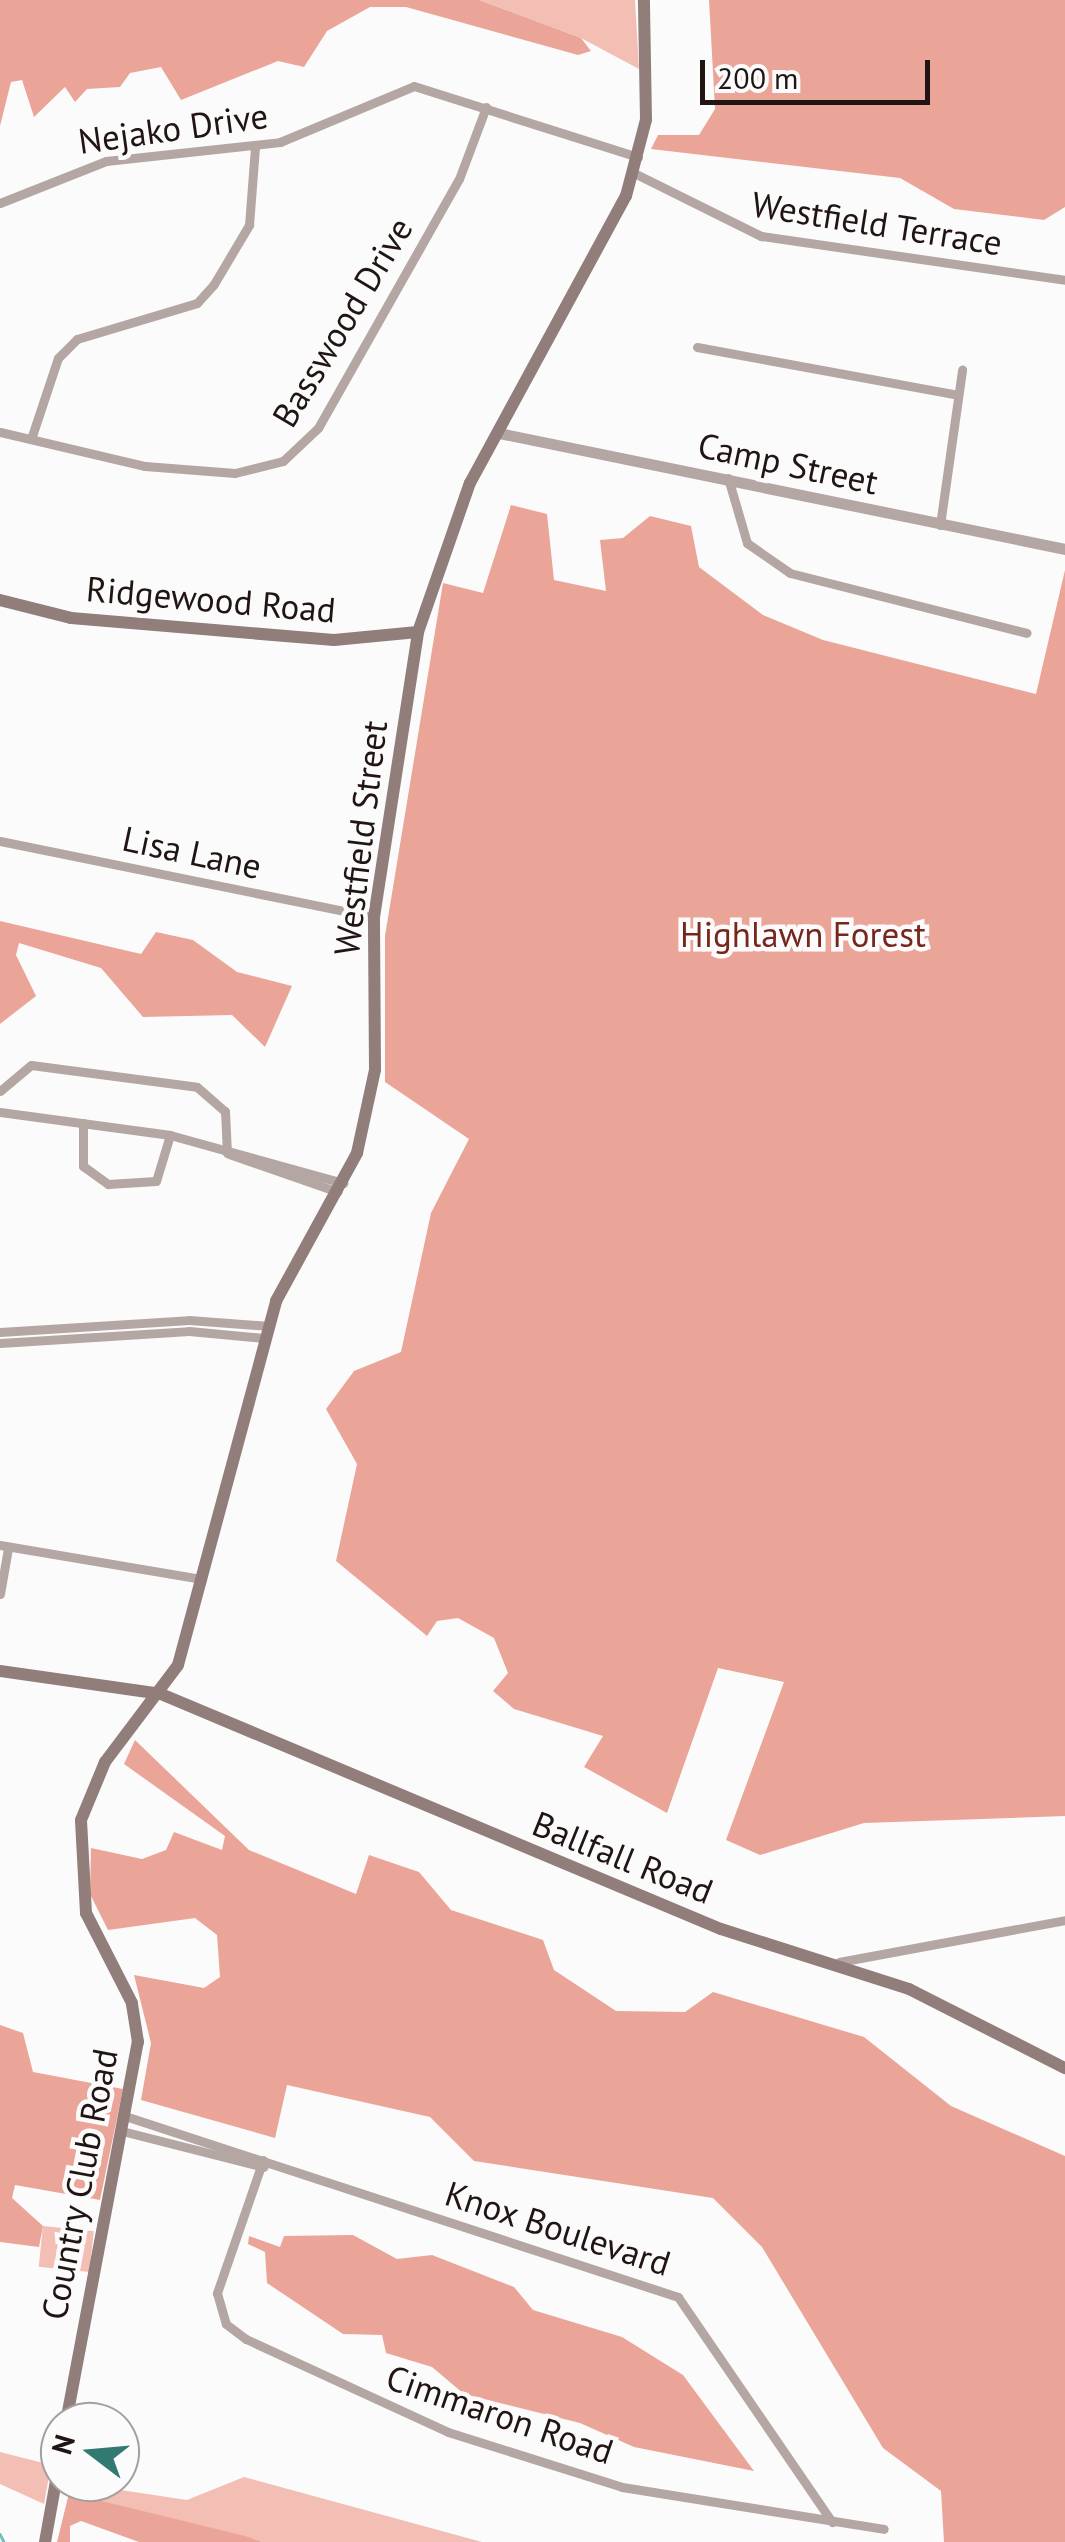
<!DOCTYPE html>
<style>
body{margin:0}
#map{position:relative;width:1065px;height:2542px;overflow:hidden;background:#fbfbfb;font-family:"PT Sans",sans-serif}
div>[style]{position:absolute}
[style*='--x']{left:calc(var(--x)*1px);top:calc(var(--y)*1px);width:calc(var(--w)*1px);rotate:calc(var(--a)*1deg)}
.green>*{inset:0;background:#f3beb4;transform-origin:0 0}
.forest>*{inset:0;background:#eaa598}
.stream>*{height:2.5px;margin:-1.25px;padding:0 1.25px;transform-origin:1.25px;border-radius:1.25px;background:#6cc1b8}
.minor>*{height:9px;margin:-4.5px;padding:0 4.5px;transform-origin:4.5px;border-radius:4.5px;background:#b4a6a3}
.tertiary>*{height:11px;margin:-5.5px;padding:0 5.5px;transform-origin:5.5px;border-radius:5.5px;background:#b4a6a3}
.secondary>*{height:12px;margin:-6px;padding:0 6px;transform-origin:6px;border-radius:6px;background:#917d79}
span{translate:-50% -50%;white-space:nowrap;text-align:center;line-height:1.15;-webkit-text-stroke:9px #fbfbfb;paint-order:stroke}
.street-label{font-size:35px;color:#201513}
.park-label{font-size:35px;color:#76261c}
.north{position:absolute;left:40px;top:2402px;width:100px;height:100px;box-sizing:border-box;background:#fbfbfb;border:2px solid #a39f9e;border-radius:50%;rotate:286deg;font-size:28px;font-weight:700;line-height:40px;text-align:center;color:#201513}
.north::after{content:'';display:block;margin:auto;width:35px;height:45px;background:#327972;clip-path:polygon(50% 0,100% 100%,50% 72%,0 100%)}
.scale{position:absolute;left:700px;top:60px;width:230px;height:45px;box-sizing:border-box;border:5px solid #201513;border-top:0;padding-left:12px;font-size:30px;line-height:35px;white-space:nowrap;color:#201513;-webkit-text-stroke:8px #fbfbfb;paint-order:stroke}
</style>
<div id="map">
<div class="green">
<i style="clip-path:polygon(479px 0,635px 0,639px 69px,581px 38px)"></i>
<i style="left:43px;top:2226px;width:51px;height:41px;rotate:6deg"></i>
<i style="clip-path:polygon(0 2452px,51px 2465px,44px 2504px,0 2484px)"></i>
<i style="clip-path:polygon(244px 2477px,482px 2542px,262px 2542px,69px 2493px,67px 2482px,187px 2500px)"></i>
</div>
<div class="forest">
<i style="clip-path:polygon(0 0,479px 0,581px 38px,591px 51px,578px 55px,406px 7px,370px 7px,327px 31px,304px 67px,278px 61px,181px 100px,161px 67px,130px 73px,120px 87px,87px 89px,75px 102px,65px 87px,34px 117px,22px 80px,11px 82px,0 126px)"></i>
<i style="clip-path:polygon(709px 0,1065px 0,1065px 207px,1044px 220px,954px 209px,900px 178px,651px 149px,658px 135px,699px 135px,715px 109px)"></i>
<i style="clip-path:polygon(511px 505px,547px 514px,554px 580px,606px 591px,600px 540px,623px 538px,650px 516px,691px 526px,699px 567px,763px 615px,823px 640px,1036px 694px,1065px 570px,1065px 1816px,864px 1823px,760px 1855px,726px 1840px,784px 1682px,718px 1668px,667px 1813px,584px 1767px,603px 1736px,514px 1709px,493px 1691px,508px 1673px,494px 1638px,458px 1618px,437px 1621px,427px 1636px,336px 1561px,357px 1464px,326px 1409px,354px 1371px,401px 1352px,431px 1213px,469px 1139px,385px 1082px,385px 936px,443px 583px,483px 593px)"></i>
<i style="clip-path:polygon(0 921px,141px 954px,156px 932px,193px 940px,237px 972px,292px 986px,265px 1047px,232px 1015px,143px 1017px,101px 968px,19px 943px,16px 955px,36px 996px,0 1024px)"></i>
<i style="clip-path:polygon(135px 1740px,249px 1850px,356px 1894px,369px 1855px,419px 1872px,451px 1910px,543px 1940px,554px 1970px,616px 2011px,685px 2012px,713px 1992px,864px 2037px,951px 2106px,1065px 2156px,1065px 2542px,944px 2542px,941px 2491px,883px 2448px,762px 2247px,713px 2198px,474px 2161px,430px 2117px,287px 2085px,275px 2138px,141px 2100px,151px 2043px,134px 1975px,204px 1988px,220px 1977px,217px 1935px,195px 1918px,108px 1930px,90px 1894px,91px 1848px,142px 1859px,166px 1850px,174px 1832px,222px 1850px,225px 1836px,124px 1764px)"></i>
<i style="clip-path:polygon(0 2025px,23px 2033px,33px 2072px,123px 2089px,100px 2200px,15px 2185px,12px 2198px,43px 2226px,39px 2247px,0 2242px)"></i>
<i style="clip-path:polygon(353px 2235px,397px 2259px,432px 2255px,514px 2287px,533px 2310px,622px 2337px,683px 2375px,754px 2471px,634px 2447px,580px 2423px,464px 2394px,432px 2367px,386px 2353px,382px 2335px,343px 2334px,267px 2283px,265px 2252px,248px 2244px,249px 2236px,280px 2247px,284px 2236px)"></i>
<i style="clip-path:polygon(69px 2493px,245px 2536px,262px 2542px,139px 2542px,81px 2521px,70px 2526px,70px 2542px,57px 2542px)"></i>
</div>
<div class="stream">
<i style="--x:0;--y:2534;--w:9;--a:63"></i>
</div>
<div class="minor">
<i style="--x:634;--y:173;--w:142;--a:26.4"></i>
<i style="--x:761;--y:236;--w:307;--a:8.2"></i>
<i style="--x:0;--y:203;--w:114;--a:-21.6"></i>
<i style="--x:106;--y:161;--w:175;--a:-6.2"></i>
<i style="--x:280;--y:142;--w:145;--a:-22.7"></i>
<i style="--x:414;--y:86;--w:235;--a:17.6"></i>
<i style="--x:697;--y:347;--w:260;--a:10.4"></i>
<i style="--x:0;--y:432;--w:149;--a:13.2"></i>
<i style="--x:145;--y:466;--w:90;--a:4.4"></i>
<i style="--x:235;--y:473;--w:49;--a:-14"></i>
<i style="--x:283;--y:461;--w:48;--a:-43.3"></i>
<i style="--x:318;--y:428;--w:286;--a:-60.5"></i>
<i style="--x:459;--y:179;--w:77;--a:-69.4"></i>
<i style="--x:31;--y:439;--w:85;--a:-71.6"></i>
<i style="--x:58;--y:358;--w:27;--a:-45"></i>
<i style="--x:77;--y:339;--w:125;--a:-16.7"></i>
<i style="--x:197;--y:303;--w:25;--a:-48"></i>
<i style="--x:214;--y:284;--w:69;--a:-59.3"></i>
<i style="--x:249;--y:225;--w:78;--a:-85.6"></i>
<i style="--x:728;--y:478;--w:68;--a:73.7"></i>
<i style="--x:747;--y:543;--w:52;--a:34.9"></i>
<i style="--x:790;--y:573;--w:244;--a:14.2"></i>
<i style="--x:940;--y:525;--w:157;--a:-81.9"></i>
<i style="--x:0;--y:841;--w:382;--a:11.5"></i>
<i style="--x:0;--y:1091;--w:40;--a:-40"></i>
<i style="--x:31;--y:1065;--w:167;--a:7.5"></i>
<i style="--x:197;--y:1087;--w:37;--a:41"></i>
<i style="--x:225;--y:1111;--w:42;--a:87.3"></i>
<i style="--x:0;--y:1112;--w:172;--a:7.7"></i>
<i style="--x:170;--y:1135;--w:180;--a:15.5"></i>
<i style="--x:83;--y:1123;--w:43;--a:90"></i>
<i style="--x:83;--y:1166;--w:31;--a:36"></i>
<i style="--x:108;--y:1184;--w:48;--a:-3.6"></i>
<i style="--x:156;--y:1181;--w:48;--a:-73.1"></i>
<i style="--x:229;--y:1154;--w:115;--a:19.2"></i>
<i style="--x:0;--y:1332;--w:189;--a:-3.6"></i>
<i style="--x:189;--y:1320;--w:80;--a:4.3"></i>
<i style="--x:0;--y:1343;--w:189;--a:-3.6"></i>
<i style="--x:189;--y:1331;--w:76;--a:5.3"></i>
<i style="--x:0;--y:1545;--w:205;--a:9.6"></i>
<i style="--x:0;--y:1594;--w:47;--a:-80.1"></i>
<i style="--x:839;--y:1962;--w:230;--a:-10.5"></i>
<i style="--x:125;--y:2116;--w:582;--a:18.12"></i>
<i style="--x:678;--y:2297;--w:273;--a:55.6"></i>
<i style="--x:122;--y:2131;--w:146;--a:14.2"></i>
<i style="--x:263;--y:2160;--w:141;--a:109.1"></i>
<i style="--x:217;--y:2293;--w:32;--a:74"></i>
<i style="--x:226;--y:2324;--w:25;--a:37"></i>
<i style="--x:246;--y:2339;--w:222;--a:24.7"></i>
<i style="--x:448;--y:2432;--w:182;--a:17.5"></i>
<i style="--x:622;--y:2487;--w:265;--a:9.1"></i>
</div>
<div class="tertiary">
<i style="--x:499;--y:433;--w:578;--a:11.58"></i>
</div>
<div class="secondary">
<i style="--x:0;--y:600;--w:73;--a:14.2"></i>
<i style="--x:71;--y:618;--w:264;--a:4.8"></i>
<i style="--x:334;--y:640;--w:84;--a:-5.4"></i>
<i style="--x:0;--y:1671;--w:163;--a:8.1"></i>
<i style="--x:161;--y:1694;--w:607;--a:22.77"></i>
<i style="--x:721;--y:1929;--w:197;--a:17.7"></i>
<i style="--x:909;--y:1989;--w:175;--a:26.9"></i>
<i style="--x:66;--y:2422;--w:387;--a:-79.3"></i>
<i style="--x:138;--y:2042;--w:39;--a:-99"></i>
<i style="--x:132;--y:2003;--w:101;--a:-117.1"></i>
<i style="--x:86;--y:1913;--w:93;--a:-93.1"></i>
<i style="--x:81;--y:1820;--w:63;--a:-67.5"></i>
<i style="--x:105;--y:1762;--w:121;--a:-53"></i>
<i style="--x:178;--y:1665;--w:377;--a:-74.9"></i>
<i style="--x:276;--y:1301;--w:169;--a:-61.3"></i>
<i style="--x:357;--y:1153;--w:85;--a:-77.8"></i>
<i style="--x:375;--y:1070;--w:153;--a:-90.4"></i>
<i style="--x:374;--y:917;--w:288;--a:-81.2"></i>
<i style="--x:418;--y:632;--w:158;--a:-70.8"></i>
<i style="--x:470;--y:483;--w:327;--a:-61.5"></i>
<i style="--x:626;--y:196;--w:79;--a:-75.3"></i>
<i style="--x:646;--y:120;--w:120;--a:-91"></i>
<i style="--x:45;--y:2542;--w:84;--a:-79.8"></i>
</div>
<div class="street-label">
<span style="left:173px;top:128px;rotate:-8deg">Nejako Drive</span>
<span style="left:877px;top:223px;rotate:9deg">Westfield Terrace</span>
<span style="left:342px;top:322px;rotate:-59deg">Basswood Drive</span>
<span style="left:788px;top:463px;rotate:12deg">Camp Street</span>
<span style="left:211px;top:599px;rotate:5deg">Ridgewood Road</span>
<span style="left:360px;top:838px;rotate:-83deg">Westfield Street</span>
<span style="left:192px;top:852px;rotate:12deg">Lisa Lane</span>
<span style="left:623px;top:1857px;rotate:22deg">Ballfall Road</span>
<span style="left:79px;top:2184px;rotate:-79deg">Country Club Road</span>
<span style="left:558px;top:2228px;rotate:18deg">Knox Boulevard</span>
<span style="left:500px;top:2414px;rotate:19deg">Cimmaron Road</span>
</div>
<div class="park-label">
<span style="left:803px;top:934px">Highlawn Forest</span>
</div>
<div class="north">N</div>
<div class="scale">200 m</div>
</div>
